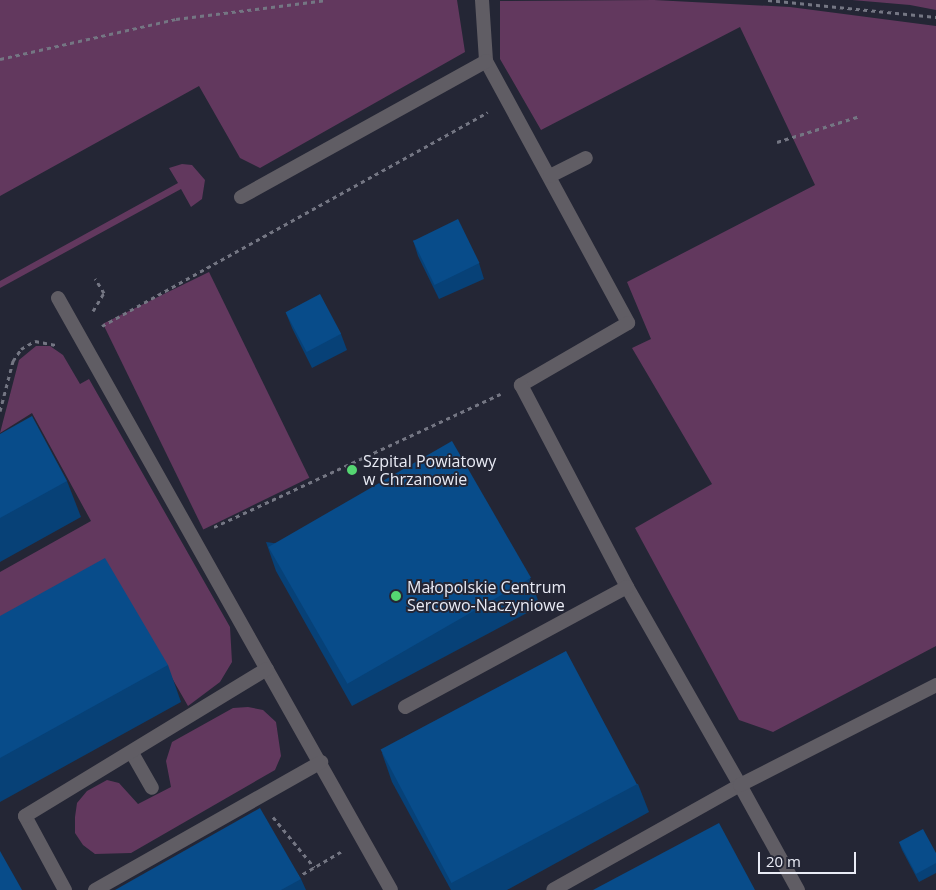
<!DOCTYPE html>
<meta charset="utf-8">
<style>
body{margin:0}
#map{position:relative;width:936px;height:890px;overflow:hidden;background:#242635;font-family:"Open Sans",sans-serif}
div>[style]{position:absolute}
[style*='--x']{left:calc(var(--x)*1px);top:calc(var(--y)*1px);width:calc(var(--w)*1px);rotate:calc(var(--a)*1deg)}
.green>*{inset:0;background:#62385e;transform-origin:0 0}
.path>*{height:3px;margin-top:-1.5px;transform-origin:0;background:repeating-linear-gradient(90deg,#747683 0 4px,transparent 0 8px)}
.service>*{height:14px;margin:-7px;padding:0 7px;transform-origin:7px;border-radius:7px;background:#605d64}
.minor>*{height:14px;margin:-7px;padding:0 7px;transform-origin:7px;border-radius:7px;background:#605d64}
.wall>*{inset:0;background:#074177}
.building>*{inset:0;background:#084c8a;transform-origin:0 0}
.dots>*{width:14px;height:14px;translate:-50% -50%;box-sizing:border-box;border:2px solid #242635;border-radius:50%}
span{translate:-50% -50%;white-space:nowrap;text-align:center;line-height:1.15;-webkit-text-stroke:4px #242635;paint-order:stroke}
.poi-label{font-size:16px;color:#e9ebf5}
.left{translate:0 -50%;text-align:left}
.scale{position:absolute;left:758px;top:852px;width:98px;height:22px;box-sizing:border-box;border:2px solid #e9ebf5;border-top:0;padding-left:6px;font-size:15px;line-height:18px;white-space:nowrap;color:#e9ebf5;-webkit-text-stroke:4px #242635;paint-order:stroke}
</style>
<div id="map">
<div class="green">
<i style="clip-path:polygon(0 0,457px 0,465px 52px,260px 168px,240px 158px,199px 86px,0 196px)"></i>
<i style="clip-path:polygon(654px 0,790px 7px,936px 26px,936px 646px,773px 732px,739px 720px,635px 528px,712px 484px,632px 348px,651px 339px,627px 282px,815px 185px,740px 27px,541px 130px,500px 59px,500px 1px)"></i>
<i style="clip-path:polygon(852px 0,936px 0,936px 10px,910px 5px)"></i>
<i style="clip-path:polygon(182px 164px,192px 165px,205px 180px,202px 199px,191px 207px,181px 189px,0 288px,0 281px,178px 183px,169px 168px)"></i>
<i style="left:209px;top:272px;width:229px;height:118px;rotate:64deg"></i>
<i style="clip-path:polygon(36px 346px,50px 346px,63px 355px,80px 384px,89px 379px,230px 627px,232px 662px,220px 682px,188px 706px,121px 589px,0 656px,0 572px,91px 521px,32px 413px,0 433px,19px 360px)"></i>
<i style="clip-path:polygon(248px 707px,263px 710px,276px 722px,281px 756px,275px 770px,131px 853px,95px 854px,83px 845px,75px 833px,75px 817px,77px 803px,87px 791px,107px 780px,119px 783px,138px 804px,171px 787px,166px 761px,172px 742px,233px 708px)"></i>
</div>
<div class="path">
<i style="--x:768;--y:0;--w:169;--a:5.8"></i>
<i style="--x:0;--y:59;--w:180;--a:-12.8"></i>
<i style="--x:176;--y:19;--w:152;--a:-7.2"></i>
<i style="--x:777;--y:142;--w:87;--a:-17.4"></i>
<i style="--x:93;--y:311;--w:21;--a:-59"></i>
<i style="--x:104;--y:293;--w:17;--a:-121"></i>
<i style="--x:102;--y:326;--w:441;--a:-29"></i>
<i style="--x:0;--y:411;--w:52;--a:-75.4"></i>
<i style="--x:13;--y:361;--w:14;--a:-56"></i>
<i style="--x:21;--y:349;--w:16;--a:-30"></i>
<i style="--x:35;--y:341;--w:21;--a:11"></i>
<i style="--x:214;--y:527;--w:316;--a:-24.9"></i>
<i style="--x:273;--y:817;--w:65;--a:50.6"></i>
<i style="--x:296;--y:878;--w:53;--a:-30.4"></i>
</div>
<div class="service">
<i style="--x:482;--y:0;--w:61;--a:86.2"></i>
<i style="--x:486;--y:61;--w:298;--a:61.5"></i>
<i style="--x:628;--y:323;--w:124;--a:149.9"></i>
<i style="--x:521;--y:385;--w:228;--a:62.3"></i>
<i style="--x:627;--y:587;--w:228;--a:60.3"></i>
<i style="--x:740;--y:785;--w:214;--a:150.7"></i>
<i style="--x:550;--y:176;--w:40;--a:-26.6"></i>
<i style="--x:241;--y:197;--w:280;--a:-29"></i>
<i style="--x:58;--y:298;--w:679;--a:60.64"></i>
<i style="--x:405;--y:707;--w:252;--a:-28.4"></i>
<i style="--x:132;--y:753;--w:40;--a:60.3"></i>
<i style="--x:740;--y:785;--w:120;--a:61.1"></i>
<i style="--x:65;--y:890;--w:84;--a:-118.4"></i>
<i style="--x:25;--y:816;--w:283;--a:-31.3"></i>
<i style="--x:95;--y:890;--w:260;--a:-29.5"></i>
</div>
<div class="minor">
<i style="--x:740;--y:785;--w:220;--a:-27"></i>
</div>
<div class="wall">
<i style="clip-path:polygon(413px 240px,479px 263px,484px 279px,439px 299px,418px 256px)"></i>
<i style="clip-path:polygon(286px 313px,341px 334px,347px 350px,312px 368px,292px 328px)"></i>
<i style="clip-path:polygon(0 434px,67px 481px,81px 517px,0 562px)"></i>
<i style="clip-path:polygon(266px 542px,530px 578px,540px 606px,352px 706px,276px 571px)"></i>
<i style="clip-path:polygon(0 616px,168px 665px,181px 702px,0 802px)"></i>
<i style="clip-path:polygon(382px 753px,638px 784px,649px 812px,507px 890px,451px 890px,392px 782px)"></i>
<i style="clip-path:polygon(899px 842px,936px 853px,936px 873px,919px 882px,902px 850px)"></i>
<i style="clip-path:polygon(301px 879px,306px 890px,115px 890px)"></i>
</div>
<div class="building">
<i style="left:458px;top:219px;width:49px;height:50px;rotate:64deg"></i>
<i style="left:320px;top:294px;width:45px;height:39px;rotate:62deg"></i>
<i style="clip-path:polygon(32px 416px,67px 481px,0 518px,0 434px)"></i>
<i style="left:452px;top:441px;width:158px;height:212px;rotate:60deg"></i>
<i style="clip-path:polygon(105px 558px,168px 665px,0 758px,0 616px)"></i>
<i style="left:566px;top:651px;width:151px;height:210px;rotate:62deg"></i>
<i style="clip-path:polygon(260px 808px,301px 879px,281px 890px,115px 890px)"></i>
<i style="clip-path:polygon(719px 823px,755px 890px,593px 890px)"></i>
<i style="clip-path:polygon(923px 829px,936px 853px,936px 863px,916px 874px,899px 842px)"></i>
<i style="clip-path:polygon(0 851px,22px 890px,0 890px)"></i>
</div>
<div class="dots">
<i style="left:352px;top:470px;background:#55d672"></i>
<i style="left:396px;top:596px;background:#55d672"></i>
</div>
<div class="poi-label">
<span class="left" style="left:363px;top:470px">Szpital Powiatowy<br>w Chrzanowie</span>
<span class="left" style="left:407px;top:596px">Małopolskie Centrum<br>Sercowo-Naczyniowe</span>
</div>
<div class="scale">20 m</div>
</div>
